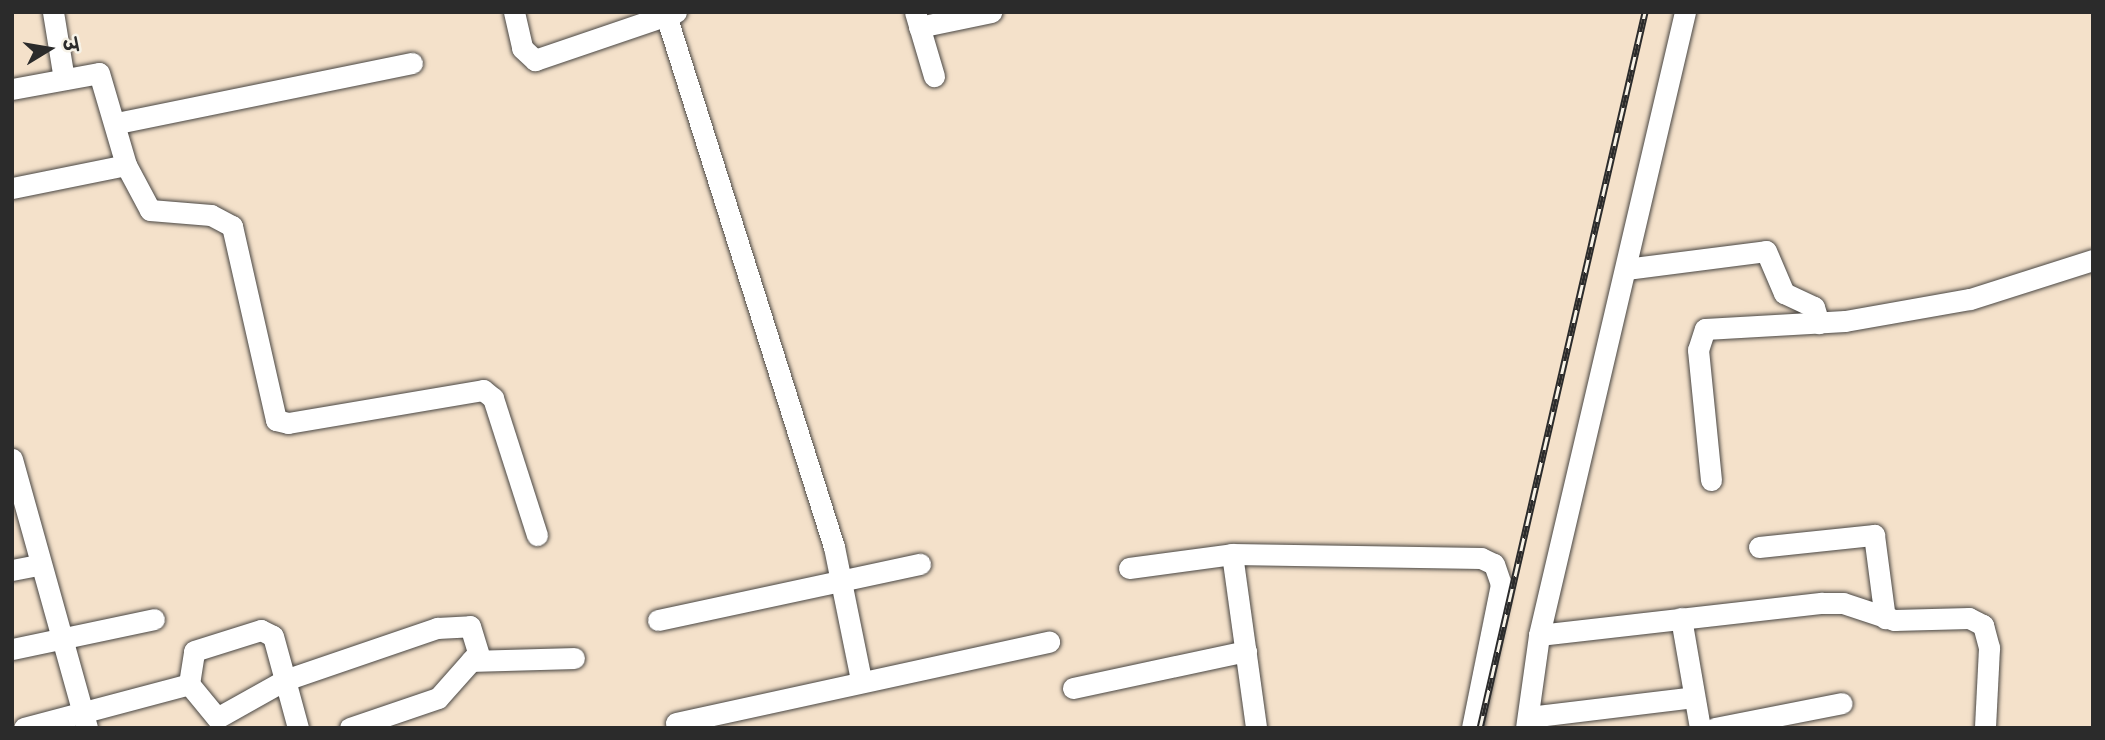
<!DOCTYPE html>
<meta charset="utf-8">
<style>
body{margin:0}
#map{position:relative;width:2105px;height:740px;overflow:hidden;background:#f4e1ca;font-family:Itim,"Playpen Sans Deva",sans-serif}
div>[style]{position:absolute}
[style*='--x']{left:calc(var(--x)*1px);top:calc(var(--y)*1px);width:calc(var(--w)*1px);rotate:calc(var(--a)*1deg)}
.roads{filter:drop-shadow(0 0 2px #494643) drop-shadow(0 0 2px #494643)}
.minor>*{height:21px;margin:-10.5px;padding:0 10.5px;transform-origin:10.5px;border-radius:10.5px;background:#fff}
.rail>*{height:7px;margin-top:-3.5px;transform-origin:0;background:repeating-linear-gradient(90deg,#f7f3e8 0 13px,#2b2b2b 0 26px);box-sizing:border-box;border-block:2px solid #2b2b2b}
span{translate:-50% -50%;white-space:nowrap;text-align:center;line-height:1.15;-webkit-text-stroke:6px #f7f3e8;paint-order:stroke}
.frame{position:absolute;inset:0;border:14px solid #2b2b2b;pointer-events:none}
.north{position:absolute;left:14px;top:14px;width:70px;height:70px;-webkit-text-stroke:5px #f7f3e8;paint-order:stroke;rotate:79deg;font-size:19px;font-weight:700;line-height:28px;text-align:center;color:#2b2b2b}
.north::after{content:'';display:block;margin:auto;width:24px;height:32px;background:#2b2b2b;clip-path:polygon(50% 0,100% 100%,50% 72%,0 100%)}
</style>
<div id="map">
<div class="roads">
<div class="minor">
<i style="--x:53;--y:12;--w:68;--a:80.7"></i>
<i style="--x:514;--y:12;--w:37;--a:77"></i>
<i style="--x:522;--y:48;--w:18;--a:43"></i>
<i style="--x:535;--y:60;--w:149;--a:-18.8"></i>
<i style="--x:665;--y:12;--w:561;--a:72.47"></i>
<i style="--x:834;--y:547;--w:136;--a:78.5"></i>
<i style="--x:915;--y:12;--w:67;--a:73.5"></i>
<i style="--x:919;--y:27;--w:74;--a:-11.8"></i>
<i style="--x:12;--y:89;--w:88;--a:-10.4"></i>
<i style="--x:99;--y:73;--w:96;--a:73.6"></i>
<i style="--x:126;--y:165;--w:116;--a:168.6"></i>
<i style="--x:117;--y:123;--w:301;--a:-11.5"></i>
<i style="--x:126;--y:165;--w:51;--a:61.9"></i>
<i style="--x:150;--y:210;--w:61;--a:4.7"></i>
<i style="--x:211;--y:215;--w:24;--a:28"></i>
<i style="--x:232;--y:226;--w:199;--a:77.2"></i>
<i style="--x:276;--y:420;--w:12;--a:14"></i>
<i style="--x:288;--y:423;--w:198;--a:-9.6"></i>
<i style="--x:483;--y:390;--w:13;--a:39"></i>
<i style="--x:493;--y:398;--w:144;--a:72.2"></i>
<i style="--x:1626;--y:269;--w:141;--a:-7.3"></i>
<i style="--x:1766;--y:251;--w:46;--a:66.8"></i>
<i style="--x:1784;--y:293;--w:33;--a:25"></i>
<i style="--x:1814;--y:307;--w:17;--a:73"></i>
<i style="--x:12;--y:459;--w:279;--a:74.4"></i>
<i style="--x:1711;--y:480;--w:131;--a:-95.7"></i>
<i style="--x:1698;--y:350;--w:22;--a:-72"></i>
<i style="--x:1705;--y:329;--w:140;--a:-3.3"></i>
<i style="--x:1845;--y:321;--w:127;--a:-10"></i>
<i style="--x:1970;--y:299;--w:129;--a:-17.6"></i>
<i style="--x:1759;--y:547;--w:116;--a:-6"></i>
<i style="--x:1874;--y:535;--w:84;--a:82.5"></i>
<i style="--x:1232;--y:554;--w:176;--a:82.1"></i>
<i style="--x:1129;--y:568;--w:104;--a:-7.7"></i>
<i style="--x:1232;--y:554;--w:249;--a:0.9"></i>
<i style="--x:1481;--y:558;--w:14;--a:25"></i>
<i style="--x:1494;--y:564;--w:21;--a:71"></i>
<i style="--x:1501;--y:584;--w:147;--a:101.4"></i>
<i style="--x:12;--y:570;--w:25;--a:-11"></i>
<i style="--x:1681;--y:618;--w:112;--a:80.2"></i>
<i style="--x:658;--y:620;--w:268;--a:-12.1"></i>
<i style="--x:1539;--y:635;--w:285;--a:-6.5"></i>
<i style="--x:1822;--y:603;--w:21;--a:0"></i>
<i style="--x:1843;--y:603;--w:54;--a:18.4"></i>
<i style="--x:1894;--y:620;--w:75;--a:-1.5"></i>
<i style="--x:1969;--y:618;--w:16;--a:27"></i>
<i style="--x:1983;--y:625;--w:24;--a:75"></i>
<i style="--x:1989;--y:648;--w:80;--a:92.9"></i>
<i style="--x:12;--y:649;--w:145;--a:-11.9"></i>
<i style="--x:471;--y:661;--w:103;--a:-1.7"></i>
<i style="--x:189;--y:684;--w:44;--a:50.5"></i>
<i style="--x:217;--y:718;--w:78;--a:-29.2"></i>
<i style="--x:285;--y:680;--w:50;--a:74.8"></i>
<i style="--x:1073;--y:688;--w:177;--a:-12.1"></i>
<i style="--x:1529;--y:717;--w:166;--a:-6.9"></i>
<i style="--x:676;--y:723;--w:382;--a:-12.3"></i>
<i style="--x:24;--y:728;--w:171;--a:-14.9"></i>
<i style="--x:189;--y:684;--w:33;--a:-81"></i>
<i style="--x:194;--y:651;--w:70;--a:-17.4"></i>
<i style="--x:261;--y:630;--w:13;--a:27"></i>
<i style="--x:273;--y:636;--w:46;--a:74.7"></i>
<i style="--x:285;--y:680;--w:161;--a:-18.9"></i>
<i style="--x:437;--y:628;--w:33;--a:-3"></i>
<i style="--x:470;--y:626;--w:28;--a:73"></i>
<i style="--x:478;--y:653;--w:60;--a:131.6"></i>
<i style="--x:438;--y:698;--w:93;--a:161.2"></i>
<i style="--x:1526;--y:728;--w:94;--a:-82"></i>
<i style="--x:1539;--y:635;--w:640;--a:-76.81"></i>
<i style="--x:1715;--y:728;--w:129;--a:-11.1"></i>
</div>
</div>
<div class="rail">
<i style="--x:1480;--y:728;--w:735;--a:-77.02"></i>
</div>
<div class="frame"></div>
<div class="north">उ</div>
</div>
